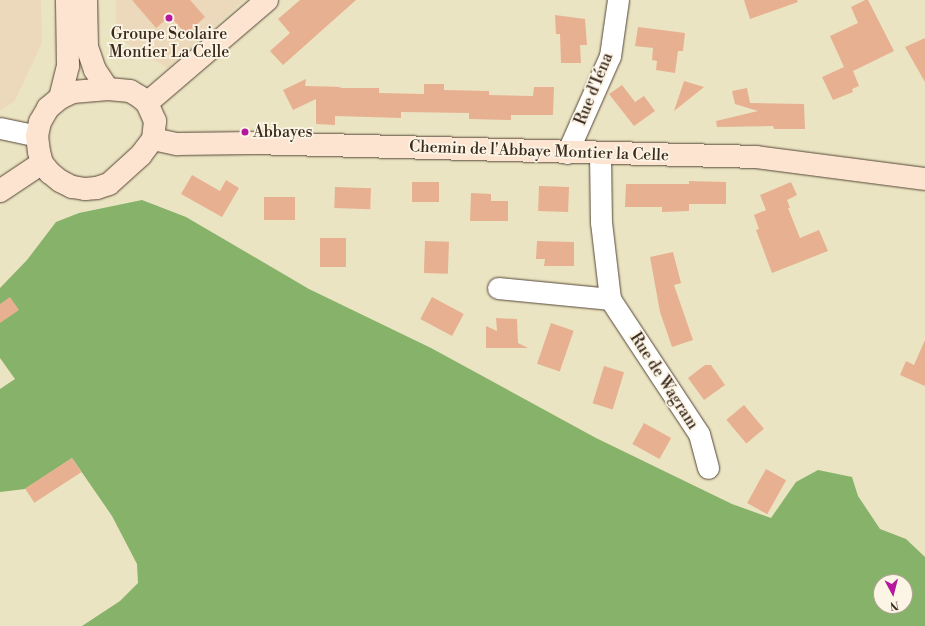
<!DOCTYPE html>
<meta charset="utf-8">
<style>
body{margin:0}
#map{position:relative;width:925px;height:626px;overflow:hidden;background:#ebe4c2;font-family:"Libre Bodoni",serif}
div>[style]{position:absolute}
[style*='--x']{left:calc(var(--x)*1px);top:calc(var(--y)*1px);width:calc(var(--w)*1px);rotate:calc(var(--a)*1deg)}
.built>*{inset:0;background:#ecd8ba}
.forest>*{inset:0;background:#86b269}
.building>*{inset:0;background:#e7b091;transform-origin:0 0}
.roads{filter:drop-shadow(0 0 1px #554637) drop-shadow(0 0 1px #554637)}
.street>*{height:21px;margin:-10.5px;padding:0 10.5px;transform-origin:10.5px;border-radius:10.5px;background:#fff}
.secondary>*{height:22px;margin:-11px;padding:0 11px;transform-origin:11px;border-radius:11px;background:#fde4d1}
.dots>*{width:11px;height:11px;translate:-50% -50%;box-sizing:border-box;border:2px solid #fcf5e5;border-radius:50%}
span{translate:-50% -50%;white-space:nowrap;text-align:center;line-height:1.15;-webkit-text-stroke:3.5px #fcf5e5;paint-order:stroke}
.poi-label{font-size:16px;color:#3b2a1e}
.left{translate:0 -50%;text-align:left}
.street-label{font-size:16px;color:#3b2a1e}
.north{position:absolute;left:873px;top:574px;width:40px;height:40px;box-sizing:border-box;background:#fcf5e5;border:1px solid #afa495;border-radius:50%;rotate:173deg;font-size:11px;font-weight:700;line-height:16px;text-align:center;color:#3b2a1e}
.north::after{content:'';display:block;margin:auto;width:14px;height:18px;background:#b5179e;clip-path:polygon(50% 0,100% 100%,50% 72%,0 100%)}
</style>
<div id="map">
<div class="built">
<i style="clip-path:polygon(0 0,41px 0,42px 43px,14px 102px,0 110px)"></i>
<i style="clip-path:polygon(116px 0,244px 0,167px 68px,116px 37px)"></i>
</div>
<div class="forest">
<i style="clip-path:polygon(evenodd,142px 200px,186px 217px,309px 289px,431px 348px,596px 438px,732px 504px,771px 518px,796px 482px,818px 470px,852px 477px,858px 496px,880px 529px,906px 539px,925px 557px,925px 626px,82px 626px,120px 601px,138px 583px,137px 564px,112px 516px,72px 458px,25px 489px,0 492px,0 389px,15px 379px,0 358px,0 288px,27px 260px,56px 222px,79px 213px,142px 200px,881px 582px,905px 582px,905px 606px,881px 606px,881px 582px)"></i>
</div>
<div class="building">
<i style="clip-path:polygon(132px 0,190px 0,205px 17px,186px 34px,170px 16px,156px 28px)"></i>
<i style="clip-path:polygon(300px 0,356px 0,283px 65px,270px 51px,290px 33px,278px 19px)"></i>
<i style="clip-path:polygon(744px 0,797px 0,798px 2px,750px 19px)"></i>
<i style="clip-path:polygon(865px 0,868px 0,894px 51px,853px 71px,859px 86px,852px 89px,853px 92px,833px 100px,822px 77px,844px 67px,830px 36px,858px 23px,851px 7px)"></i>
<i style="clip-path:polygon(555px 15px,585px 19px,587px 45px,580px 45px,581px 63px,561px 63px,560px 34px,556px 34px)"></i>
<i style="clip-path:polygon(638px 27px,685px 33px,683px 51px,678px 51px,675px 73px,656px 70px,657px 61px,652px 60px,653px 48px,635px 46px)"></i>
<i style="clip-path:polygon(925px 38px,925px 82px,905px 47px)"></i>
<i style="clip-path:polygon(306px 79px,305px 86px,342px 87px,339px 88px,379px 88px,379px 93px,424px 94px,424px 84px,444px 84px,444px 90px,489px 91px,489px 95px,533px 96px,534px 87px,554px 87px,553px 115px,511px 115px,511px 120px,469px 119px,469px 113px,401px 112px,401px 118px,335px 116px,335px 125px,316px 124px,316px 99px,293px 110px,283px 90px)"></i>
<i style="clip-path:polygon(684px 81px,704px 87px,674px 111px)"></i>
<i style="clip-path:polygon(622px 85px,635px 102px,644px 96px,655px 111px,634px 126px,609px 94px)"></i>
<i style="clip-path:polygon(747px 88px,750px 103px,804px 104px,805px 129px,774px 129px,773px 126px,717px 127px,716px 121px,758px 111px,735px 104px,732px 91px)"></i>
<i style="clip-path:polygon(192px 175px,220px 191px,226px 180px,239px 188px,222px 217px,181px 194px)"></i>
<i style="clip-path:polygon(689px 181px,726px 182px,726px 204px,689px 204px,689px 211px,662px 212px,662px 207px,625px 207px,626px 184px,689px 184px)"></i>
<i style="left:412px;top:182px;width:27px;height:20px"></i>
<i style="clip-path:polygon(791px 182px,797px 195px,787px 200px,790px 208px,788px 208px,800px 238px,819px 230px,828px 251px,772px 273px,756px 230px,759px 229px,754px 215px,766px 210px,760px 195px)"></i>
<i style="left:539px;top:186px;width:30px;height:25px;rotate:2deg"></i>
<i style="left:335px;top:187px;width:36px;height:21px;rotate:2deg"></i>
<i style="clip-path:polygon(471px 193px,491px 194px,491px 201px,508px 201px,508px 221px,470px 221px)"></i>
<i style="left:264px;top:197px;width:31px;height:23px"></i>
<i style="left:320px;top:238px;width:26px;height:29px"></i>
<i style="left:425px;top:241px;width:24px;height:32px;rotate:2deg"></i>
<i style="clip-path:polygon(537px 241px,574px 242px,574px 266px,544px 266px,545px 259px,536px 259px)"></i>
<i style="clip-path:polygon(673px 252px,681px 283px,674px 285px,693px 340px,672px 347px,660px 312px,650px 257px)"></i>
<i style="clip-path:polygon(10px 297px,19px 310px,0 323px,0 304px)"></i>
<i style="left:432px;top:297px;width:36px;height:25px;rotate:28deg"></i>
<i style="clip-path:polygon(496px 318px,517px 319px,518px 343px,528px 348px,486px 348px,486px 326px,497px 331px)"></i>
<i style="left:551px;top:323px;width:24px;height:43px;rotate:19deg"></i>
<i style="clip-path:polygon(925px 340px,925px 386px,900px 375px,906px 361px,914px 365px)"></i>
<i style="clip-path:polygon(705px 365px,711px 365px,725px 385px,704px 400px,688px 378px)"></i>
<i style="left:604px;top:366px;width:21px;height:39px;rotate:17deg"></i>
<i style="left:744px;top:405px;width:31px;height:23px;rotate:50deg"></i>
<i style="left:644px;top:423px;width:31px;height:24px;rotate:29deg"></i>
<i style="left:72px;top:458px;width:17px;height:56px;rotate:57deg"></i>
<i style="left:766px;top:469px;width:23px;height:39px;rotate:29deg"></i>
</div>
<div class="roads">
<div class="street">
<i style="--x:0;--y:128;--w:38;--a:12"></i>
<i style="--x:567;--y:153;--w:106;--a:-66.1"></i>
<i style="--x:610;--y:56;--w:57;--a:-81.9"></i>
<i style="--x:600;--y:153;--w:69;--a:89.2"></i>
<i style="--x:601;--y:222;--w:78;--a:83.3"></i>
<i style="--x:610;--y:299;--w:162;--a:56.6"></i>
<i style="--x:699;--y:434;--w:35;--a:75"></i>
<i style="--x:498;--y:288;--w:113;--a:5.6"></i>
</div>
<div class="secondary">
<i style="--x:86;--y:0;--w:47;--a:88.8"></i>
<i style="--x:87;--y:47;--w:24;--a:71"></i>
<i style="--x:95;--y:70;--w:23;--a:56"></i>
<i style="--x:108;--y:89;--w:22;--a:5"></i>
<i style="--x:130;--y:91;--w:12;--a:31"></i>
<i style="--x:140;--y:97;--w:9;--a:41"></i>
<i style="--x:147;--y:103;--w:20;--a:66"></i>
<i style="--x:155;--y:121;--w:18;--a:96"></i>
<i style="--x:153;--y:139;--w:20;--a:127"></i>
<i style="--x:141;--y:155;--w:43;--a:137.8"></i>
<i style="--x:109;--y:184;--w:13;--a:162"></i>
<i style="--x:97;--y:188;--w:12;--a:175"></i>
<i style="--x:85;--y:189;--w:13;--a:-171"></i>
<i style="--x:72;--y:187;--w:13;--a:-153"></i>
<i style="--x:60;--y:181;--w:13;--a:-141"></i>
<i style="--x:50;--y:173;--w:13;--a:-129"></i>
<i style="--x:42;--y:163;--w:11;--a:-105"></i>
<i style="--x:39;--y:152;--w:16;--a:-97"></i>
<i style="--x:37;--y:136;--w:14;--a:-78"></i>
<i style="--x:40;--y:122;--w:16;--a:-60"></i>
<i style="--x:48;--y:108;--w:16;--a:-40"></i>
<i style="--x:60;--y:98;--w:14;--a:-25"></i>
<i style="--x:73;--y:92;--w:35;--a:-5"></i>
<i style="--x:60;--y:98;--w:33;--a:-76"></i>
<i style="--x:68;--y:66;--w:66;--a:-90.9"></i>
<i style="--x:147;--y:103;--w:158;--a:-40.6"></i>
<i style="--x:153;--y:139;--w:25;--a:12"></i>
<i style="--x:177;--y:144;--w:76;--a:-0.8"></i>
<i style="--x:253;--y:143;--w:503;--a:1.59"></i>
<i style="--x:756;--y:157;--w:170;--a:7.4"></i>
<i style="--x:0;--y:191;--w:50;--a:-33.7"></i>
</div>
</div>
<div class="dots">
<i style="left:169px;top:18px;background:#b5179e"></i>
<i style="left:245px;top:132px;background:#b5179e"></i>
</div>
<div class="poi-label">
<span style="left:169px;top:43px">Groupe Scolaire<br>Montier La Celle</span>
<span class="left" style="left:253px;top:132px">Abbayes</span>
</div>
<div class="street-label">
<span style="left:594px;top:89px;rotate:-68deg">Rue d'Iéna</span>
<span style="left:539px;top:151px;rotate:2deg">Chemin de l'Abbaye Montier la Celle</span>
<span style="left:664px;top:381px;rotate:57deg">Rue de Wagram</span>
</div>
<div class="north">N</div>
</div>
